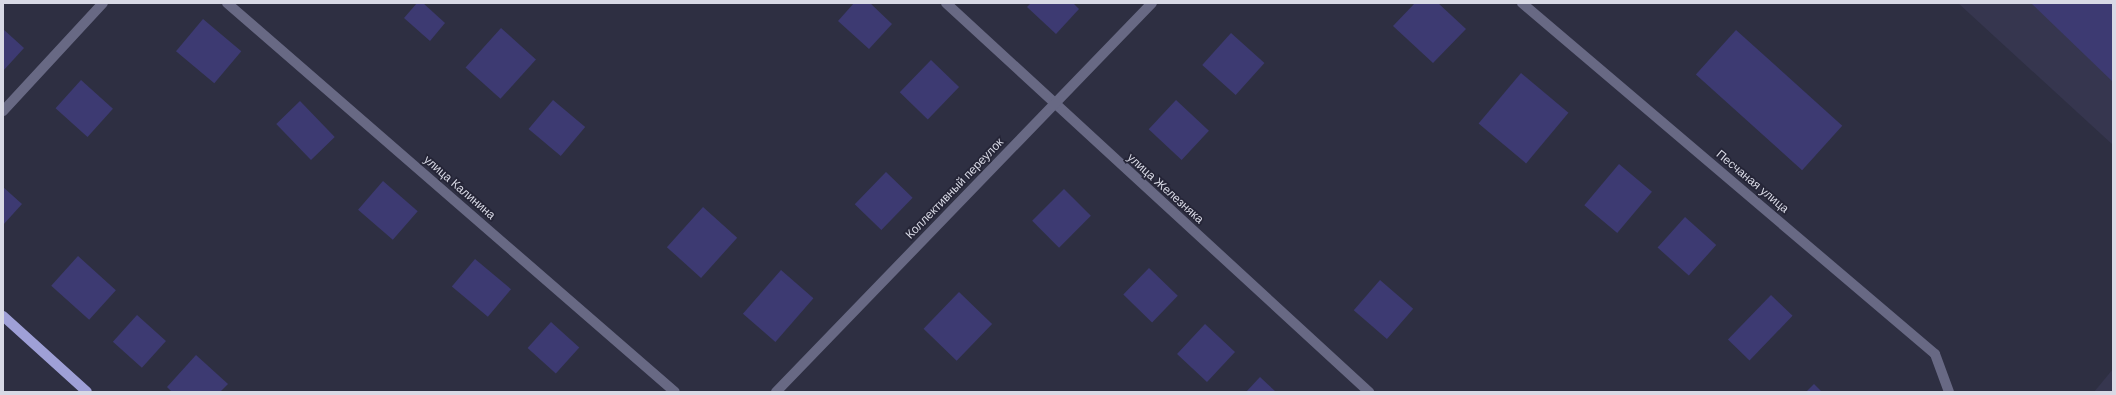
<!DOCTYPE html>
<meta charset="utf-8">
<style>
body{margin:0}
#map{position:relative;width:2116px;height:395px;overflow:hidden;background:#2e2f42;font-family:Helvetica,sans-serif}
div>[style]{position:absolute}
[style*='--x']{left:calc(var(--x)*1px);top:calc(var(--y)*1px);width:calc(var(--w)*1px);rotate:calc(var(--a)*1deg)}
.built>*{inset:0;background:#36364f}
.building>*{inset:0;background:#3d3a72;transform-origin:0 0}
.minor>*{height:10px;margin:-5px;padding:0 5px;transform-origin:5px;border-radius:5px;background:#686984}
.major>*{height:10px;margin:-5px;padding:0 5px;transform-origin:5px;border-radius:5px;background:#9fa0d7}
span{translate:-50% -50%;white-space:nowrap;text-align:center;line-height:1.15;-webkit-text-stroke:3.5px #252537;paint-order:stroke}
.street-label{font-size:12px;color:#d8d9e5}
.frame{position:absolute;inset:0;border:4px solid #d8d9e5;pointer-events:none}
</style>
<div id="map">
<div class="built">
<i style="clip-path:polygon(1958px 3px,2113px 3px,2113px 145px)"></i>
<i style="clip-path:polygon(2113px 369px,2113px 392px,2094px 392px)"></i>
</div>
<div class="building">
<i style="clip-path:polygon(417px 3px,423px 3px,445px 23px,430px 41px,404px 18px)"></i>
<i style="clip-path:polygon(854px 3px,870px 3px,892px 24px,869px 49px,838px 21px)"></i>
<i style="clip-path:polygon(1031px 3px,1073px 3px,1079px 9px,1056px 34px,1027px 7px)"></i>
<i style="clip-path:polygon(1415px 3px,1438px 3px,1466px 29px,1433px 63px,1393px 26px)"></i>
<i style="clip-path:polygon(2031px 3px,2113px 3px,2113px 82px)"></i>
<i style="left:203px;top:19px;width:50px;height:42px;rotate:40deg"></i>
<i style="left:501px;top:28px;width:47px;height:53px;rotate:42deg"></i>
<i style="clip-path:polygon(3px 29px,24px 48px,3px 71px)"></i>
<i style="left:1736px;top:30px;width:143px;height:60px;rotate:42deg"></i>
<i style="left:1231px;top:33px;width:45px;height:43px;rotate:42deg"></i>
<i style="left:931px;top:60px;width:39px;height:45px;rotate:44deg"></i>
<i style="left:1521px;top:73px;width:62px;height:66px;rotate:40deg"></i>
<i style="left:81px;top:80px;width:43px;height:38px;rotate:42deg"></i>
<i style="left:553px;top:100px;width:42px;height:38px;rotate:40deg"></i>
<i style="left:1176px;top:100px;width:45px;height:40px;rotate:43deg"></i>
<i style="left:300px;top:101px;width:50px;height:33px;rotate:46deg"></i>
<i style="left:1619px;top:164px;width:43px;height:54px;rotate:40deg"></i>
<i style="left:886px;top:172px;width:37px;height:45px;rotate:44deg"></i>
<i style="left:383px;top:181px;width:46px;height:38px;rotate:41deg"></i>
<i style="clip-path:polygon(3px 187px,22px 204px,3px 225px)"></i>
<i style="left:1064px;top:189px;width:38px;height:45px;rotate:45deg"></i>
<i style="left:703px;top:207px;width:46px;height:54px;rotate:42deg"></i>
<i style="left:1685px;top:217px;width:42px;height:41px;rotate:42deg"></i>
<i style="left:78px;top:256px;width:51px;height:40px;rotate:42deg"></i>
<i style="left:475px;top:259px;width:47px;height:36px;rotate:40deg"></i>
<i style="left:1149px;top:268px;width:40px;height:37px;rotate:44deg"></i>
<i style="left:781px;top:270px;width:43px;height:58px;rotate:41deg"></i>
<i style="left:1380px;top:280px;width:44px;height:40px;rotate:41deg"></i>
<i style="left:959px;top:292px;width:46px;height:51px;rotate:44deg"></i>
<i style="left:1771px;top:295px;width:30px;height:62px;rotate:44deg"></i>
<i style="left:137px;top:315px;width:39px;height:36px;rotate:42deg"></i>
<i style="left:551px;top:322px;width:38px;height:35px;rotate:42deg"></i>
<i style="left:1205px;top:324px;width:41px;height:41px;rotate:43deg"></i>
<i style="clip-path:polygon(196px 355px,228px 384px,220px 392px,172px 392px,167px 387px)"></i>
<i style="clip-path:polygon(1260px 377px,1276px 392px,1246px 392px)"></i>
<i style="clip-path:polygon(1814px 384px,1822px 392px,1806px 392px)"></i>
</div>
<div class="minor">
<i style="--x:227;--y:3;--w:593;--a:40.97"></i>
<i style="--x:946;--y:3;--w:575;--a:42.6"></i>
<i style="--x:1522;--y:3;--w:542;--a:40.36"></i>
<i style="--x:1935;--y:354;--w:40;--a:69.8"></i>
<i style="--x:3;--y:111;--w:147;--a:-47.2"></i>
<i style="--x:776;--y:392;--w:541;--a:-45.97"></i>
</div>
<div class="major">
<i style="--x:3;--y:316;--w:113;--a:42.1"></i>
</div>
<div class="street-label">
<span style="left:1752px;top:182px;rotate:40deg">Песчаная улица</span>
<span style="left:459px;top:188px;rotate:41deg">улица Калинина</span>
<span style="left:955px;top:189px;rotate:-46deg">Коллективный переулок</span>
<span style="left:1165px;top:189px;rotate:42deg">улица Железняка</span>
</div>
<div class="frame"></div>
</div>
